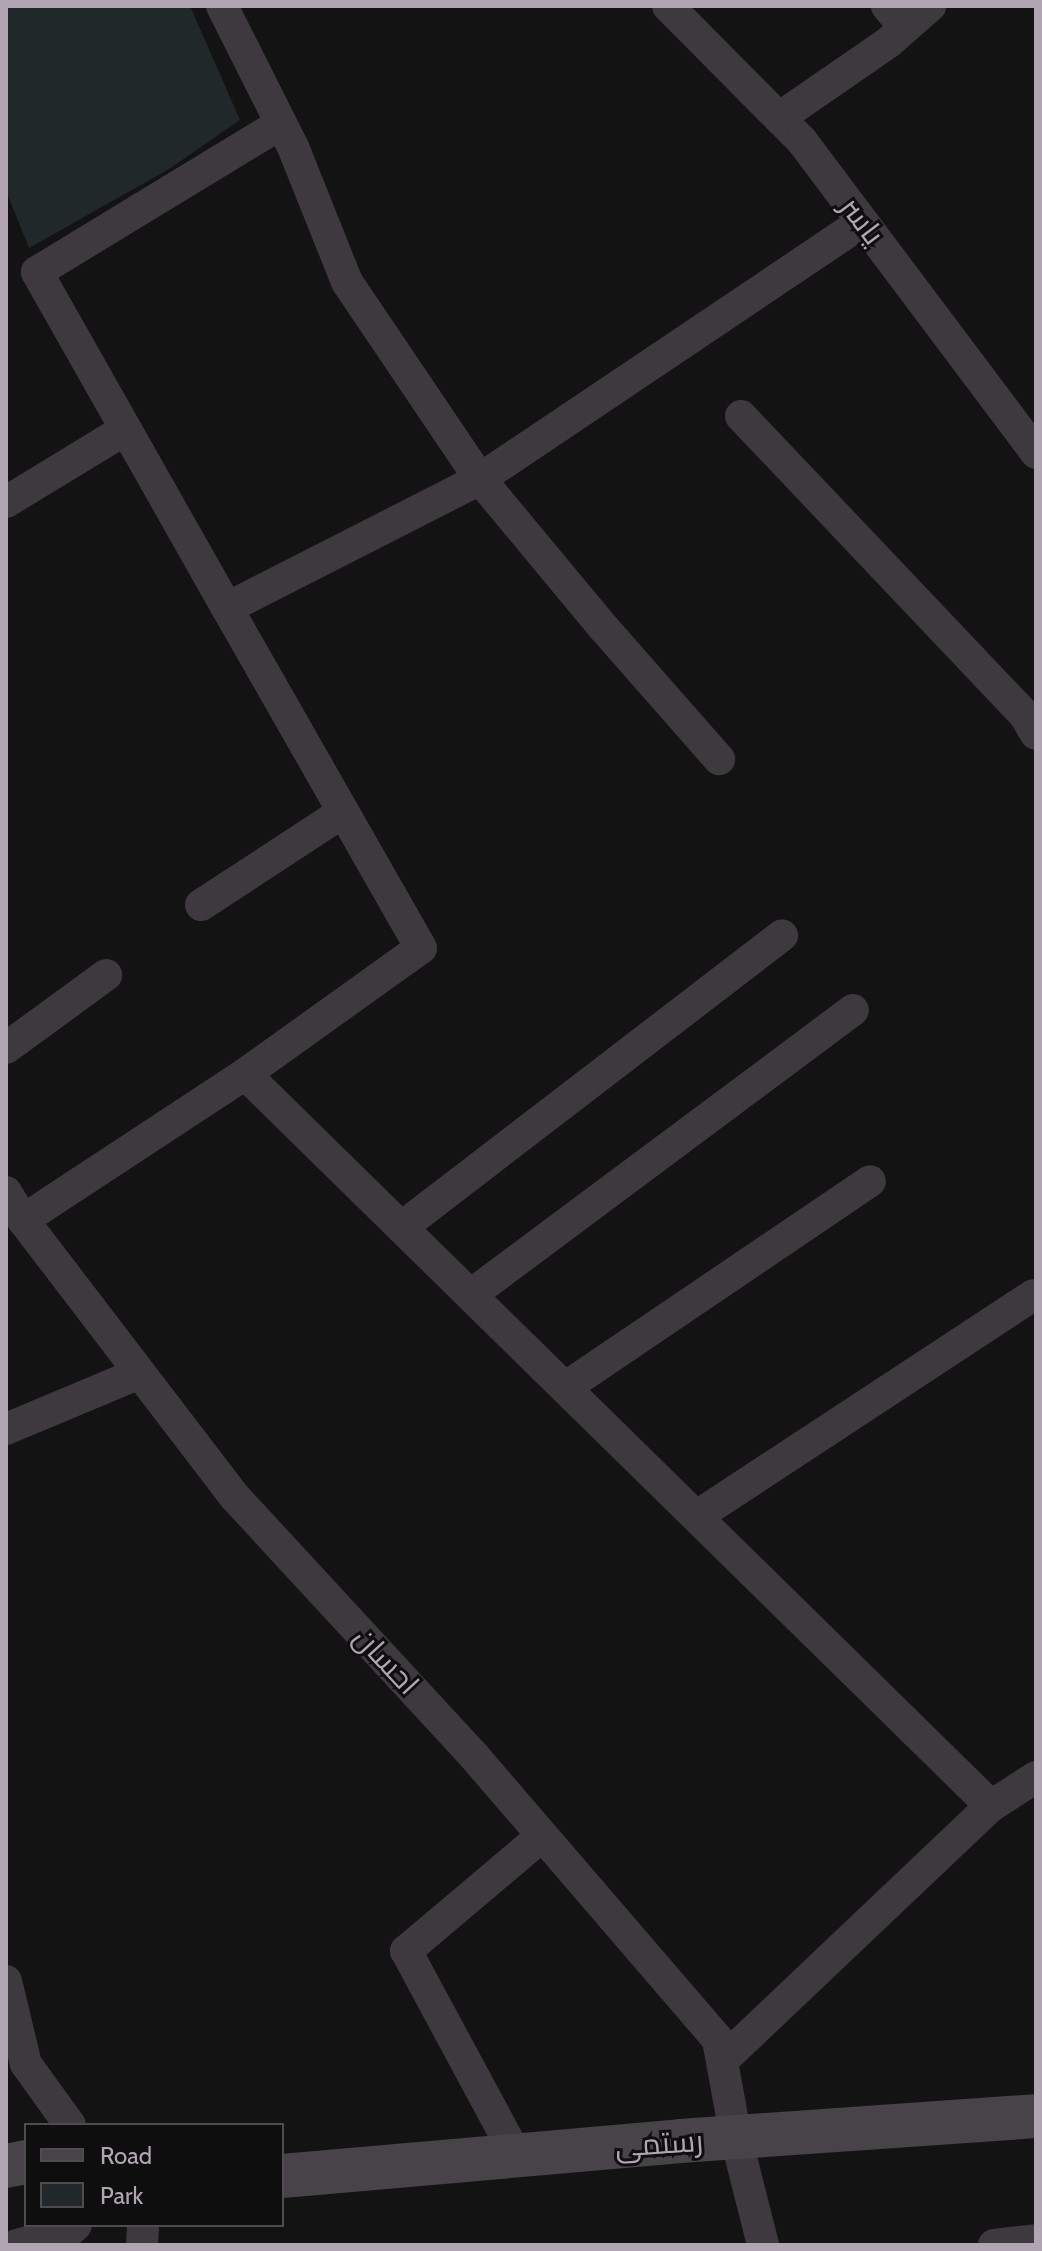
<!DOCTYPE html>
<meta charset="utf-8">
<style>
body{margin:0}
#map{position:relative;width:1042px;height:2251px;overflow:hidden;background:#141314;font-family:Cabin,Cairo,sans-serif}
div>[style]{position:absolute}
[style*='--x']{left:calc(var(--x)*1px);top:calc(var(--y)*1px);width:calc(var(--w)*1px);rotate:calc(var(--a)*1deg)}
.green>*{inset:0;background:#212829}
.street>*{height:32px;margin:-16px;padding:0 16px;transform-origin:16px;border-radius:16px;background:#3e393e}
.secondary>*{height:44px;margin:-22px;padding:0 22px;transform-origin:22px;border-radius:22px;background:#484249}
span{translate:-50% -50%;white-space:nowrap;text-align:center;line-height:1.15;-webkit-text-stroke:6px #0f0e0f;paint-order:stroke}
.street-label{font-size:30px;color:#b1a5b4}
.frame{position:absolute;inset:0;border:8px solid #b1a5b4;pointer-events:none}
.legend{position:absolute;left:24px;top:2123px;width:260px;height:104px;box-sizing:border-box;background:#0f0e0f;border:2px solid #504a51;margin:0;padding:10px 14px;list-style:none;font-size:24px;color:#b1a5b4}
.legend li{display:flex;align-items:center;gap:16px;height:40px}
.legend b{width:40px;border:2px solid #504a51}
</style>
<div id="map">
<div class="green">
<i style="clip-path:polygon(6px 6px,190px 6px,240px 120px,169px 169px,29px 248px,6px 191px)"></i>
</div>
<div class="street">
<i style="--x:222;--y:6;--w:158;--a:63.3"></i>
<i style="--x:293;--y:147;--w:145;--a:68.2"></i>
<i style="--x:347;--y:282;--w:238;--a:56"></i>
<i style="--x:480;--y:479;--w:192;--a:50.3"></i>
<i style="--x:603;--y:627;--w:176;--a:48.7"></i>
<i style="--x:668;--y:6;--w:190;--a:45.2"></i>
<i style="--x:802;--y:141;--w:390;--a:53.1"></i>
<i style="--x:887;--y:6;--w:28;--a:51"></i>
<i style="--x:779;--y:118;--w:134;--a:-34.6"></i>
<i style="--x:889;--y:42;--w:55;--a:-41.3"></i>
<i style="--x:741;--y:416;--w:411;--a:46.5"></i>
<i style="--x:1024;--y:714;--w:23;--a:59"></i>
<i style="--x:6;--y:502;--w:140;--a:-31.3"></i>
<i style="--x:227;--y:608;--w:386;--a:-119.5"></i>
<i style="--x:37;--y:272;--w:285;--a:-31.3"></i>
<i style="--x:201;--y:905;--w:170;--a:-33.2"></i>
<i style="--x:6;--y:1048;--w:124;--a:-36.1"></i>
<i style="--x:6;--y:1192;--w:33;--a:59"></i>
<i style="--x:23;--y:1220;--w:349;--a:52.6"></i>
<i style="--x:235;--y:1497;--w:352;--a:47.3"></i>
<i style="--x:474;--y:1756;--w:374;--a:49.3"></i>
<i style="--x:718;--y:2040;--w:100;--a:79.6"></i>
<i style="--x:736;--y:2138;--w:110;--a:75.8"></i>
<i style="--x:23;--y:1220;--w:266;--a:-33.3"></i>
<i style="--x:402;--y:1227;--w:479;--a:-37.5"></i>
<i style="--x:472;--y:1294;--w:475;--a:-36.7"></i>
<i style="--x:566;--y:1387;--w:367;--a:-34.1"></i>
<i style="--x:6;--y:1429;--w:145;--a:-22.7"></i>
<i style="--x:697;--y:1516;--w:402;--a:-33.3"></i>
<i style="--x:991;--y:1806;--w:54;--a:-32.8"></i>
<i style="--x:6;--y:1981;--w:85;--a:76.5"></i>
<i style="--x:26;--y:2064;--w:75;--a:54.2"></i>
<i style="--x:722;--y:2061;--w:371;--a:-43.5"></i>
<i style="--x:991;--y:1806;--w:1045;--a:-135.54"></i>
<i style="--x:245;--y:1074;--w:216;--a:-35.6"></i>
<i style="--x:421;--y:948;--w:391;--a:-119.7"></i>
<i style="--x:227;--y:608;--w:284;--a:-27"></i>
<i style="--x:480;--y:479;--w:461;--a:-33.9"></i>
<i style="--x:516;--y:2155;--w:232;--a:-118.3"></i>
<i style="--x:406;--y:1951;--w:178;--a:-40.2"></i>
<i style="--x:17;--y:2245;--w:54;--a:-15.1"></i>
<i style="--x:69;--y:2231;--w:9;--a:-41"></i>
<i style="--x:142;--y:2245;--w:20;--a:-87"></i>
<i style="--x:994;--y:2245;--w:42;--a:-6.8"></i>
</div>
<div class="secondary">
<i style="--x:6;--y:2166;--w:20;--a:-11"></i>
<i style="--x:282;--y:2176;--w:400;--a:-5"></i>
<i style="--x:680;--y:2141;--w:357;--a:-4"></i>
</div>
<div class="street-label">
<span style="left:862px;top:221px;rotate:53deg">یاسر</span>
<span style="left:386px;top:1661px;rotate:47deg">احسان</span>
<span style="left:659px;top:2144px;rotate:-4deg">رستمی</span>
</div>
<div class="frame"></div>
<ul class="legend">
<li><b style="height:10px;background:#484249"></b>Road</li>
<li><b style="height:22px;background:#212829"></b>Park</li>
</ul>
</div>
